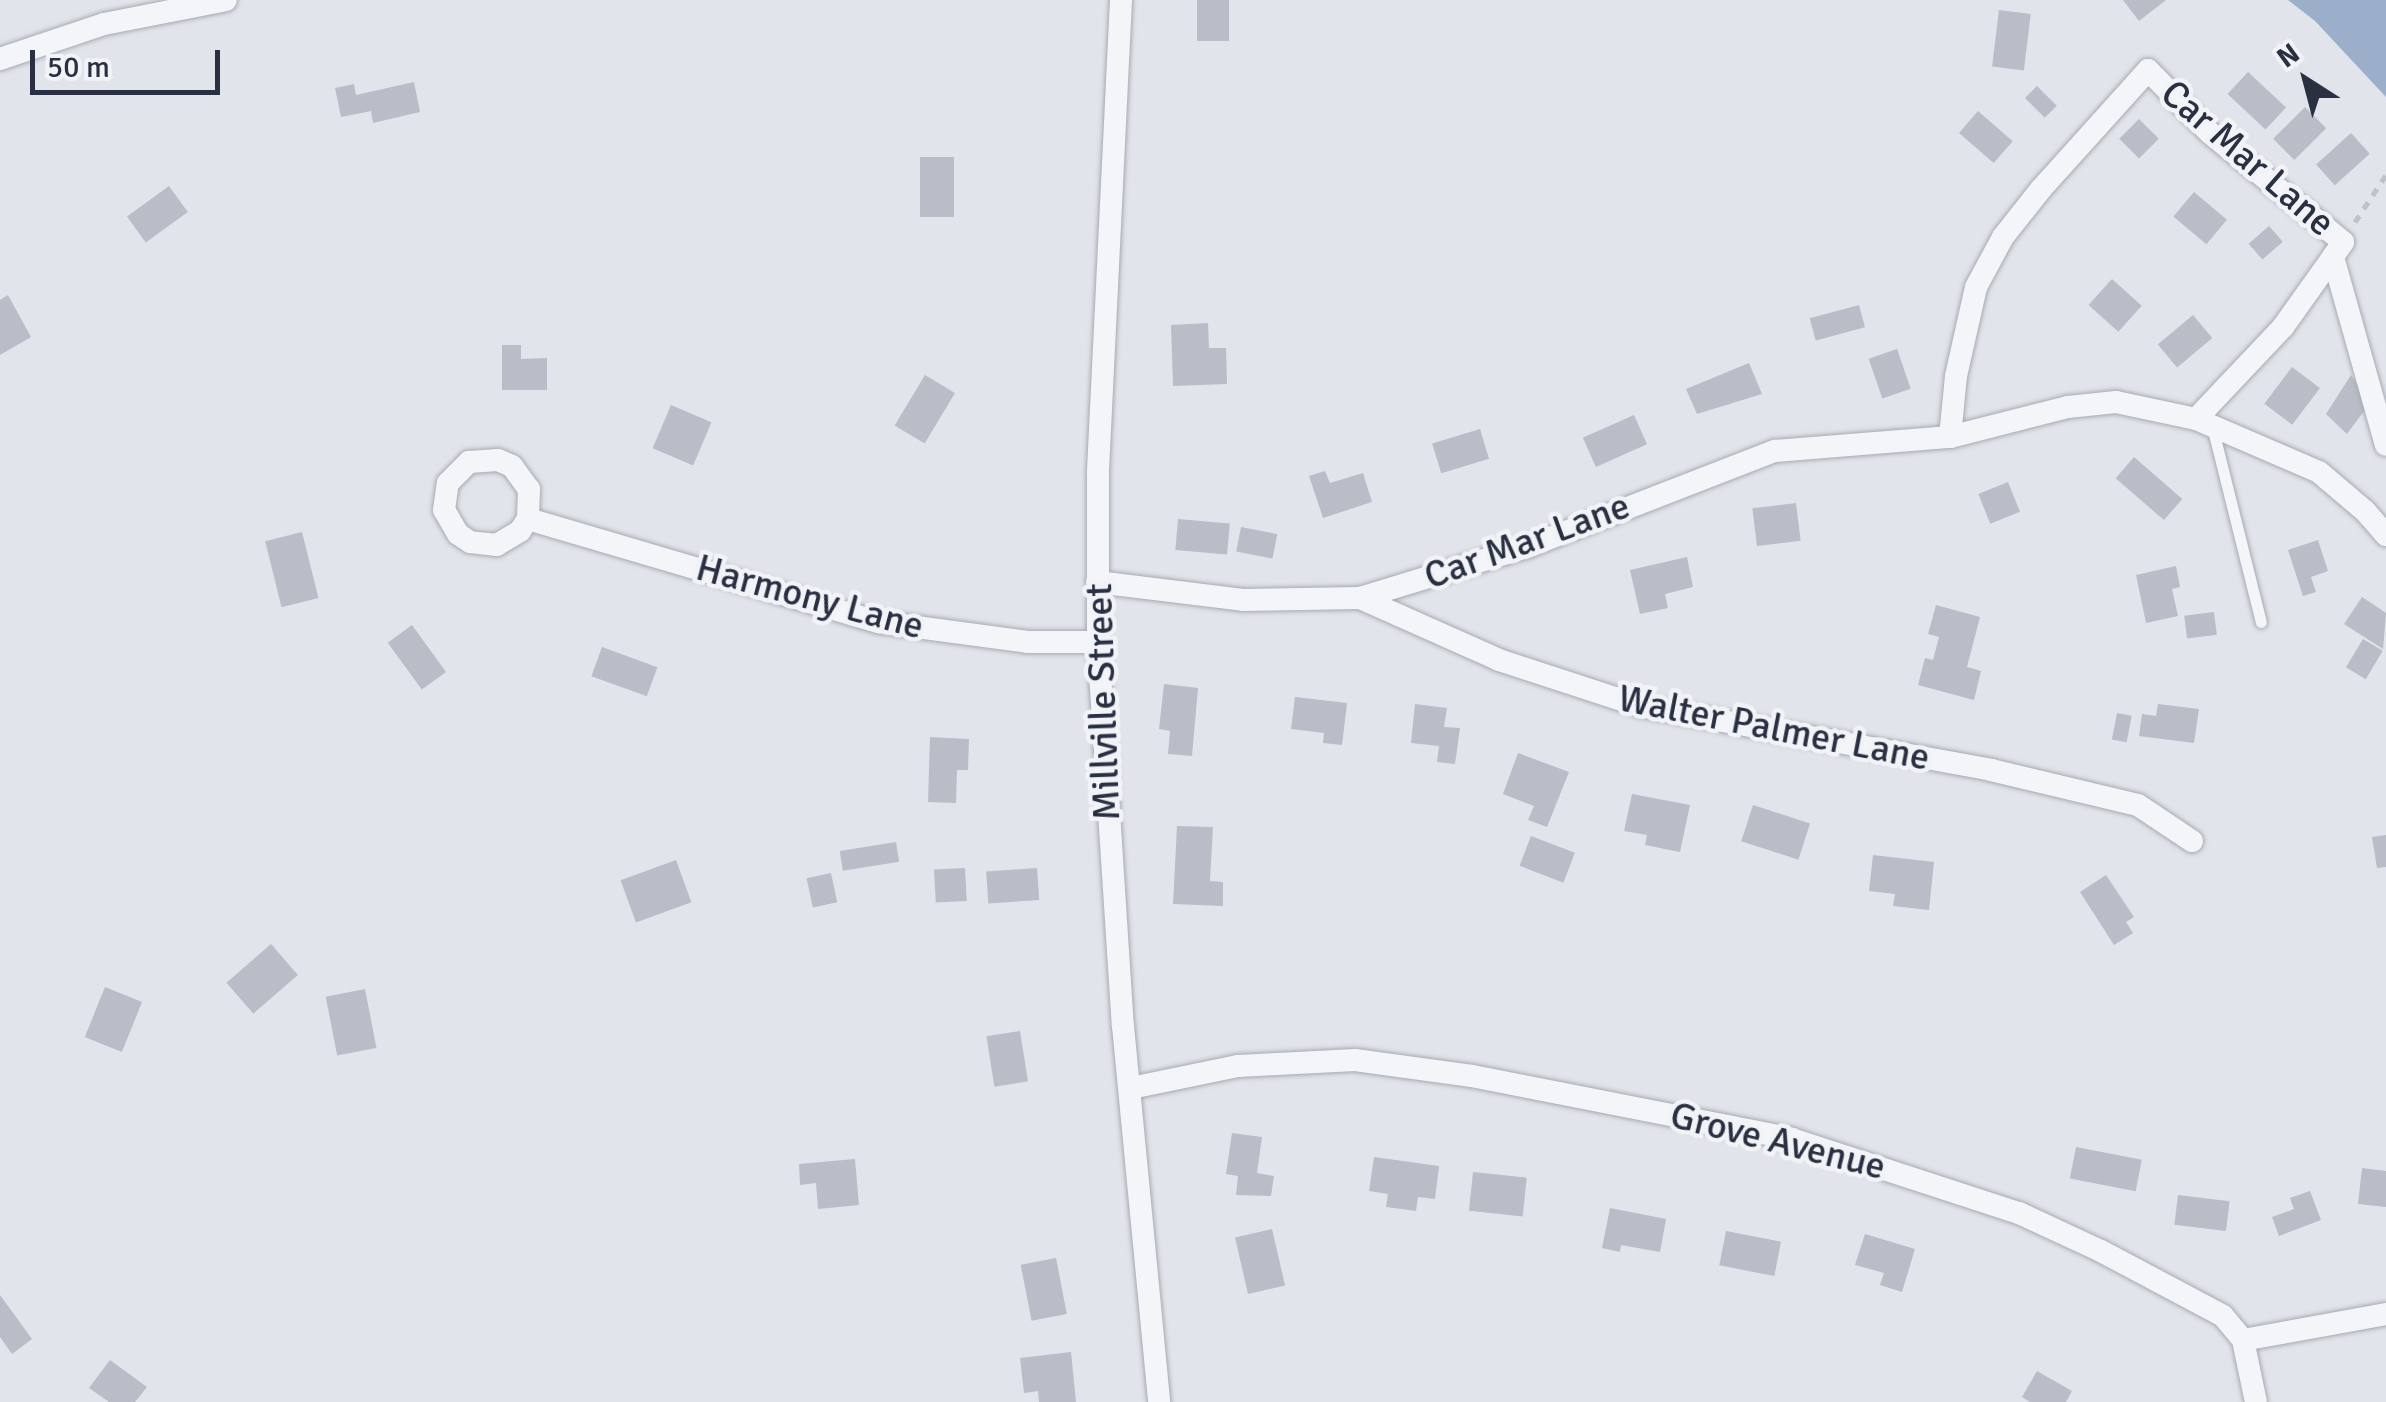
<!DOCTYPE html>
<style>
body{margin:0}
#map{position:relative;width:2386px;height:1402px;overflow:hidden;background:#e1e4ea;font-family:Signika,sans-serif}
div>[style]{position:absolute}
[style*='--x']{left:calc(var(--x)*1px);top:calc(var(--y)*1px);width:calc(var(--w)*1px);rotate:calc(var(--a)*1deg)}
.water>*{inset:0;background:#9bafcb}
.building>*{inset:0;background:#b8bdc7;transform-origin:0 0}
.path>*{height:5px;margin-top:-2.5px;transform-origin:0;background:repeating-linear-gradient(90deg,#bfc2c9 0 8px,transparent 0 16px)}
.roads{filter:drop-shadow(0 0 2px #a6aab4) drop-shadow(0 0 2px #a6aab4)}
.service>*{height:11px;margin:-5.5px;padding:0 5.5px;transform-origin:5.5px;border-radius:5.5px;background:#f4f5f8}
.minor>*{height:22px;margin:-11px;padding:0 11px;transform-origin:11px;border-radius:11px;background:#f4f5f8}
span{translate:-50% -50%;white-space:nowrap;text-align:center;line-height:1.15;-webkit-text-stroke:9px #f1f3f7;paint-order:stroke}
.street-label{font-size:38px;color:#293042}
.north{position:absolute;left:2256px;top:30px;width:100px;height:100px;-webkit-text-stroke:8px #f1f3f7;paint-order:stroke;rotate:324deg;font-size:28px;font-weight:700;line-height:40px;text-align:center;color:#293042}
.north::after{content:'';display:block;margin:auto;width:35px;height:45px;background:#293042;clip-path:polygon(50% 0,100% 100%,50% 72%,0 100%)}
.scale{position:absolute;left:30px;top:50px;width:190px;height:45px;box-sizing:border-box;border:5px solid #293042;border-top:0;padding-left:12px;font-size:30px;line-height:35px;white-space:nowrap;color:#293042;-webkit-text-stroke:8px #f1f3f7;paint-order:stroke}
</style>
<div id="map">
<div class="water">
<i style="clip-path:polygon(2288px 0,2386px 0,2386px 97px,2315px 21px)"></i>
</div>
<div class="building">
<i style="left:1197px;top:0;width:32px;height:41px"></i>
<i style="clip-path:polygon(2123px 0,2166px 0,2139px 21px)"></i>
<i style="left:1999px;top:10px;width:32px;height:57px;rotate:7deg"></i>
<i style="left:2248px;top:72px;width:52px;height:30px;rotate:43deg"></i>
<i style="clip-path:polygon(414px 82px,420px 112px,373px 123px,371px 111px,341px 117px,335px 88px,354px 84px,356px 95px)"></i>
<i style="left:2037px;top:86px;width:28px;height:17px;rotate:45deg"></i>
<i style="left:2305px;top:107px;width:30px;height:45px;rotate:45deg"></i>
<i style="left:1978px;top:111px;width:46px;height:29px;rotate:41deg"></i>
<i style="left:2139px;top:119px;width:28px;height:28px;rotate:45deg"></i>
<i style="left:2351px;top:133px;width:28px;height:47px;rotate:48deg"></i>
<i style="left:920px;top:157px;width:34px;height:60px"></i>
<i style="left:169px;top:186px;width:32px;height:52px;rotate:54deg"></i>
<i style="left:2194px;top:192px;width:43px;height:32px;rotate:40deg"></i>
<i style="left:2269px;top:226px;width:21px;height:27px;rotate:49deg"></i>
<i style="left:2112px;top:279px;width:40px;height:35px;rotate:42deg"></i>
<i style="clip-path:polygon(8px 295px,31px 337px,0 355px,0 300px)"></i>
<i style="left:1859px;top:305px;width:23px;height:51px;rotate:75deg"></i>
<i style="left:2193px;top:315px;width:30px;height:46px;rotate:50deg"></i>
<i style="clip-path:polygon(1208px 323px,1209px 348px,1226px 348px,1227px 384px,1173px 386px,1171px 325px)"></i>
<i style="clip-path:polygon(502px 345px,521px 345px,521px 359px,547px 358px,547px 390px,502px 390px)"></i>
<i style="left:1897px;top:349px;width:42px;height:30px;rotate:71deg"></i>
<i style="clip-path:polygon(1749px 363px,1762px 394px,1697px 414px,1686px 389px)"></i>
<i style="left:2292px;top:367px;width:35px;height:46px;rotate:37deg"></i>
<i style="left:925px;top:375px;width:35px;height:59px;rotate:31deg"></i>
<i style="clip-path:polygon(2351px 375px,2370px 403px,2347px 434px,2326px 414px)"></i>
<i style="left:671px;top:405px;width:44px;height:47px;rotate:23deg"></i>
<i style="left:1634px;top:415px;width:32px;height:56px;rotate:66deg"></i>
<i style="left:1480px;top:429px;width:31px;height:50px;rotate:73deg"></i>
<i style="left:2134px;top:457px;width:64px;height:28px;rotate:41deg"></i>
<i style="clip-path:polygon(1325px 471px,1330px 483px,1363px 473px,1372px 502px,1323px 518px,1309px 476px)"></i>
<i style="left:2008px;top:482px;width:32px;height:32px;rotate:68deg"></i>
<i style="left:1796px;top:503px;width:38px;height:44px;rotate:83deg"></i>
<i style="left:1178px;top:519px;width:52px;height:31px;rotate:5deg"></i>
<i style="left:1241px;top:527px;width:37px;height:25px;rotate:11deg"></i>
<i style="left:302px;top:532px;width:68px;height:38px;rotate:76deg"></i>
<i style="clip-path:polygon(2318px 540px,2328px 571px,2311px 577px,2316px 592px,2303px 596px,2288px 550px)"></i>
<i style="clip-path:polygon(1687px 557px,1693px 587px,1665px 594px,1668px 608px,1640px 614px,1630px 570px)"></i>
<i style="clip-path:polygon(2176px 566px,2180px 587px,2172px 589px,2178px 616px,2146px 623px,2136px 575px)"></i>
<i style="clip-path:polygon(2362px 597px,2386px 613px,2383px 649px,2344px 624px)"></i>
<i style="clip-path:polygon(1936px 605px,1980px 617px,1967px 667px,1981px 671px,1974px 700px,1918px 685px,1925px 658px,1933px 660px,1939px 637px,1928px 634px)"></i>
<i style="left:2214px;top:612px;width:23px;height:30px;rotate:83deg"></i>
<i style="left:412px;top:625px;width:58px;height:30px;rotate:54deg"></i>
<i style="left:2363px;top:639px;width:23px;height:33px;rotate:31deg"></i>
<i style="left:602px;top:647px;width:59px;height:31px;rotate:20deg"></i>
<i style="clip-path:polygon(1164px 684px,1198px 688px,1192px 756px,1168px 754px,1170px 731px,1159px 729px)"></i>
<i style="clip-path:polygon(1295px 697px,1347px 703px,1342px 745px,1323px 743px,1324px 733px,1291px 729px)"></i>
<i style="clip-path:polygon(1415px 704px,1447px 708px,1444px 727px,1460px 728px,1455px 764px,1437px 762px,1439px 746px,1411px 743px)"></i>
<i style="clip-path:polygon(2158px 704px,2199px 709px,2194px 743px,2139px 736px,2142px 714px,2156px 716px)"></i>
<i style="left:2117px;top:713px;width:15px;height:27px;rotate:11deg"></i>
<i style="clip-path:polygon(930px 737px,969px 739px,968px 770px,957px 770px,956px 803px,928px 802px)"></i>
<i style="clip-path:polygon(1518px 753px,1569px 772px,1547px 827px,1528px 820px,1534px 806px,1503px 794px)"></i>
<i style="clip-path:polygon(1632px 794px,1690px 805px,1680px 852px,1645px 845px,1647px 835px,1624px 831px)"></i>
<i style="left:1753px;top:805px;width:60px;height:38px;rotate:18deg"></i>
<i style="clip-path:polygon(1177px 826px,1213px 827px,1210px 881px,1223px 882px,1223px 906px,1173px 904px)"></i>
<i style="clip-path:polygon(2386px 835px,2386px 867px,2377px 868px,2372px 837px)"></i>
<i style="left:1531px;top:836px;width:47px;height:32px;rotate:21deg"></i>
<i style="left:896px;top:842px;width:20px;height:57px;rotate:81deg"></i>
<i style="clip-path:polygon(1873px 855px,1934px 862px,1929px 910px,1893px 906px,1895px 894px,1869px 891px)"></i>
<i style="left:676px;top:860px;width:45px;height:59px;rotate:70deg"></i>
<i style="left:965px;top:868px;width:33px;height:31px;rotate:87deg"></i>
<i style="left:1037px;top:868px;width:32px;height:51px;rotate:86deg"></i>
<i style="left:831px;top:873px;width:30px;height:25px;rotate:78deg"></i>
<i style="clip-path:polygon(2106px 875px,2134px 917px,2126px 922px,2133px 933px,2114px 945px,2080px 892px)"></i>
<i style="left:271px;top:944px;width:41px;height:59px;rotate:49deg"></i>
<i style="left:105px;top:987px;width:40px;height:54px;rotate:22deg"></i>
<i style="left:365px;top:989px;width:60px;height:40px;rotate:79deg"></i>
<i style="left:1020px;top:1031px;width:51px;height:34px;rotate:81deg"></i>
<i style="clip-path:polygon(1232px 1133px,1262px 1137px,1257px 1173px,1274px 1176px,1271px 1196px,1236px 1195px,1238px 1176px,1226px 1174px)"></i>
<i style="left:2076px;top:1147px;width:67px;height:32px;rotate:11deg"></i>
<i style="clip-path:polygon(1374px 1157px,1439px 1166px,1435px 1199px,1418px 1197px,1416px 1211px,1386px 1207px,1388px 1194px,1369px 1191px)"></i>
<i style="clip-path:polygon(855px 1159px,859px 1205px,818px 1209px,816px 1183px,800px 1185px,799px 1164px)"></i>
<i style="clip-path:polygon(2362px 1168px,2386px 1171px,2386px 1207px,2358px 1204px)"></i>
<i style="left:1473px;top:1172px;width:54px;height:39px;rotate:6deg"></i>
<i style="clip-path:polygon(2310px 1191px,2321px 1220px,2279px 1236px,2272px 1217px,2294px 1209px,2290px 1198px)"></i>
<i style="left:2178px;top:1195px;width:52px;height:30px;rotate:7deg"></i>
<i style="clip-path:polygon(1610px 1208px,1666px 1219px,1660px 1252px,1621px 1245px,1620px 1252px,1602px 1248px)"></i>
<i style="left:1272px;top:1229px;width:58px;height:38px;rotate:77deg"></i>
<i style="left:1726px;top:1231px;width:56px;height:35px;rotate:11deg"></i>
<i style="clip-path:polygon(1865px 1234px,1915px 1249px,1902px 1292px,1880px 1285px,1884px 1273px,1855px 1265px)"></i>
<i style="left:1056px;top:1258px;width:57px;height:36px;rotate:79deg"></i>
<i style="clip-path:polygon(0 1295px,32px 1339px,12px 1354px,0 1337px)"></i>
<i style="clip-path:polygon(1071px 1352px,1076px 1402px,1039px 1402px,1038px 1391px,1024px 1393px,1020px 1358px)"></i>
<i style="clip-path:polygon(110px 1360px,147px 1387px,135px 1402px,109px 1402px,89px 1388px)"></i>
<i style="clip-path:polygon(2037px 1371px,2072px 1391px,2066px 1402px,2030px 1402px,2022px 1397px)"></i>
</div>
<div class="path">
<i style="--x:2355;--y:222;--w:56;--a:-56.6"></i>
</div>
<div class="roads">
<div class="service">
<i style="--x:2212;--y:426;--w:202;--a:76"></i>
</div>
<div class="minor">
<i style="--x:1121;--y:0;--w:475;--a:92.8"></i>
<i style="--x:1098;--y:474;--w:168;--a:90"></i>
<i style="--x:1098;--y:642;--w:385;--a:86.3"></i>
<i style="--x:1123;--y:1026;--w:378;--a:84.5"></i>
<i style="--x:0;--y:59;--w:110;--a:-18.6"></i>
<i style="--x:104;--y:24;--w:124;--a:-11.1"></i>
<i style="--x:2196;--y:419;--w:127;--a:-46.6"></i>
<i style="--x:2283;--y:327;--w:86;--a:-54.5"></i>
<i style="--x:1950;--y:437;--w:61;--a:-84.4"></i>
<i style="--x:1956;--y:376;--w:91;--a:-77.3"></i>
<i style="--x:1976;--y:287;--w:57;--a:-61.6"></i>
<i style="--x:2003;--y:237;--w:61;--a:-51.6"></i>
<i style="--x:2041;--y:189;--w:160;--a:-48"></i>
<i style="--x:2148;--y:70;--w:88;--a:45.5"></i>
<i style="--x:2210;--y:133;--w:172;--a:39.3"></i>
<i style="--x:2343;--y:242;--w:18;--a:124"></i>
<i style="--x:2333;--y:257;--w:195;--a:74.3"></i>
<i style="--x:528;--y:519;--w:14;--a:124"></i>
<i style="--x:520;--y:531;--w:27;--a:149"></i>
<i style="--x:497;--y:545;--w:27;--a:-174"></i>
<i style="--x:470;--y:542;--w:14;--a:-146"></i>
<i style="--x:458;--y:534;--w:28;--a:-120"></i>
<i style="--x:444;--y:510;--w:27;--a:-82"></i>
<i style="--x:448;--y:483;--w:30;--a:-45"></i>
<i style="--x:469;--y:462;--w:29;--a:-4"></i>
<i style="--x:498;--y:460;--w:15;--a:23"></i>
<i style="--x:512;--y:466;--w:29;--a:54"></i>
<i style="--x:529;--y:489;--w:30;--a:92"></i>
<i style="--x:528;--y:519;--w:366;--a:16.4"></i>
<i style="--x:879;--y:622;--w:150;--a:7.6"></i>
<i style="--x:1028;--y:642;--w:70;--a:0"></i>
<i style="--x:1097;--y:582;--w:147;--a:7"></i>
<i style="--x:1243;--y:600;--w:117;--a:-1"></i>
<i style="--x:1360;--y:598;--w:175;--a:-17"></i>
<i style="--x:1527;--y:547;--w:266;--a:-21.2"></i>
<i style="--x:1775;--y:451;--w:176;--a:-4.6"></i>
<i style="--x:1950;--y:437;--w:122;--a:-14.3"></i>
<i style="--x:2068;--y:407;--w:48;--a:-5.9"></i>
<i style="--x:2116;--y:402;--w:82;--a:12"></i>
<i style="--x:2196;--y:419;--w:134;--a:23.3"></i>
<i style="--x:2319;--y:472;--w:60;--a:40.3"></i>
<i style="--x:2365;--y:511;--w:32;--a:49"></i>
<i style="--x:1360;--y:598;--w:152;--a:24"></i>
<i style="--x:1499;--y:660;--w:148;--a:18.1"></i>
<i style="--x:1640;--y:706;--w:357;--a:10.3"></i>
<i style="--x:1991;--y:770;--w:151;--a:13.4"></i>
<i style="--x:2138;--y:805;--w:65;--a:33.7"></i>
<i style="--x:1131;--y:1088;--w:109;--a:-11.6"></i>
<i style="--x:1238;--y:1066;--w:117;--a:-2.9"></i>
<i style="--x:1355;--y:1060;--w:118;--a:7.8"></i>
<i style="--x:1472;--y:1076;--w:326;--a:11.1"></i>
<i style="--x:1792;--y:1139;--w:239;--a:18.1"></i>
<i style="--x:2019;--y:1213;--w:90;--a:24.9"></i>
<i style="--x:2101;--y:1251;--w:138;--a:28"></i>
<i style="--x:2223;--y:1316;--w:31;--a:50"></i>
<i style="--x:2243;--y:1340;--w:63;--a:78.2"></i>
<i style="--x:2243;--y:1340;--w:145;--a:-10.3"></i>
</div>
</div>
<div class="street-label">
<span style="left:2248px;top:158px;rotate:41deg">Car Mar Lane</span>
<span style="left:1527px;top:541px;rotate:-20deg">Car Mar Lane</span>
<span style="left:810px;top:597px;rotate:15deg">Harmony Lane</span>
<span style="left:1103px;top:702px;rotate:-92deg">Millville Street</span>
<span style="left:1774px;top:728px;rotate:11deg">Walter Palmer Lane</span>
<span style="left:1778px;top:1141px;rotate:14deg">Grove Avenue</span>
</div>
<div class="north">N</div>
<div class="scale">50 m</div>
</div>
